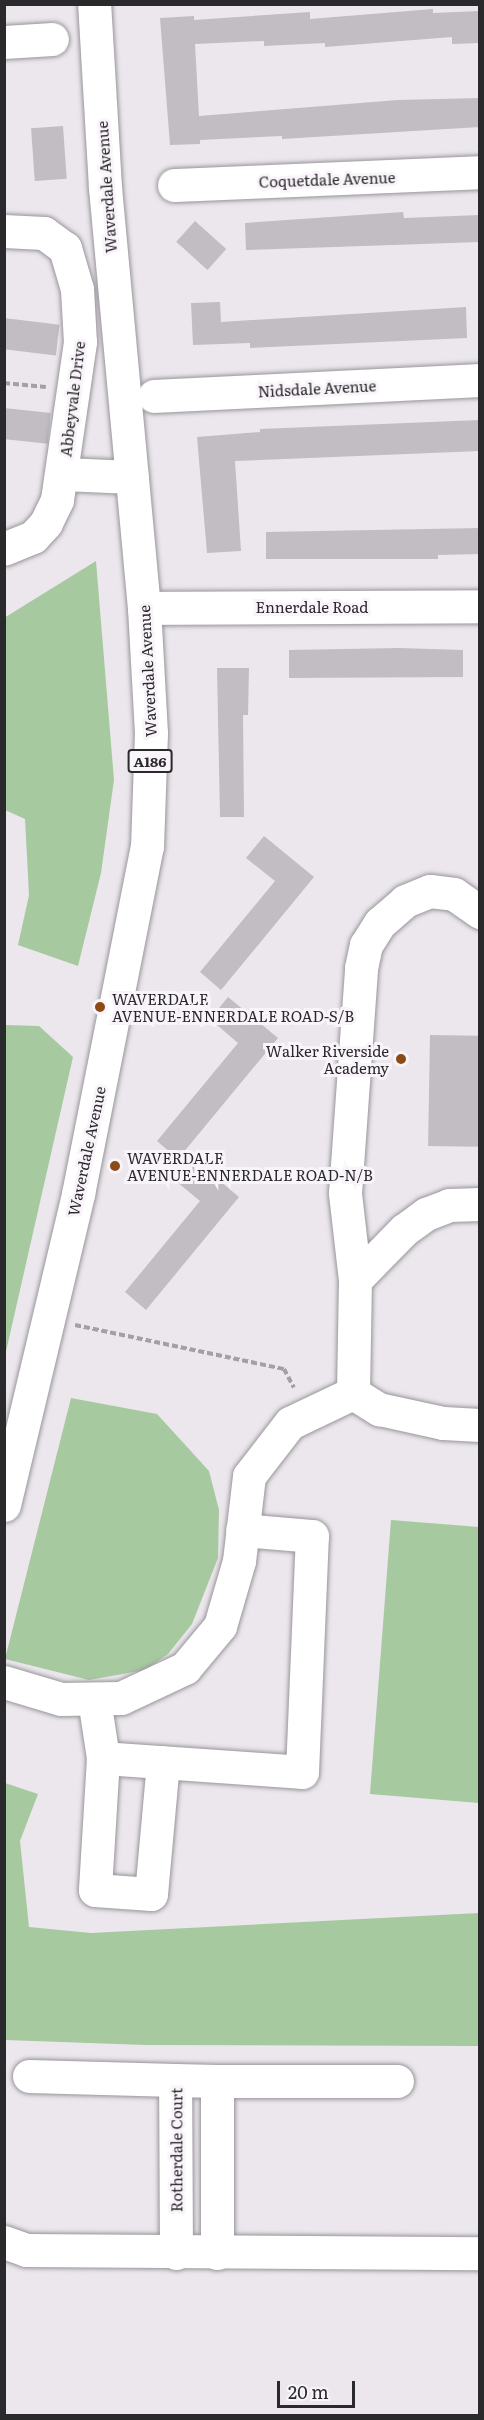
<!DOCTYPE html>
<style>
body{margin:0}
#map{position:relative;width:484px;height:2420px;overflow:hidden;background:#ebe7ed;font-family:Literata,serif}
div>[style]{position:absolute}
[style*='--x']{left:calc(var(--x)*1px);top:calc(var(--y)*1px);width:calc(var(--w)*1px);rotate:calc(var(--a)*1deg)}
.green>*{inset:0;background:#a7c9a0}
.building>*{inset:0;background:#c1bdc3;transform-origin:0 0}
.path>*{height:4px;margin-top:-2px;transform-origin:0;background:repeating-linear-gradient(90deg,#a3a0a5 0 6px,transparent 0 9px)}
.roads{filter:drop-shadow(0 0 2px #99959a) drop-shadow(0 0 2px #99959a)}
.minor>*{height:33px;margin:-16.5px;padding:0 16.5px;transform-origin:16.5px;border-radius:16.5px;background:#fff}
.major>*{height:33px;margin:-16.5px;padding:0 16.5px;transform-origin:16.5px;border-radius:16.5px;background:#fff}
.dots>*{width:16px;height:16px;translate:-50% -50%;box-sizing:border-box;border:3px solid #f9f4fa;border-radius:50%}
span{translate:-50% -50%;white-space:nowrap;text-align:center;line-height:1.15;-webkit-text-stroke:6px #f9f4fa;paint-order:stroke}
.shield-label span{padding:2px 4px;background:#f9f4fa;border:2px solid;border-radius:4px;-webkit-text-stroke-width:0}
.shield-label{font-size:14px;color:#2a292b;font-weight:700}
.street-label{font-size:15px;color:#2a292b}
.poi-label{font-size:15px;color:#2a292b}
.left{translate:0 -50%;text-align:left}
.right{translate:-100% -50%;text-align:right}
.frame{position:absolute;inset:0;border:6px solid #2a292b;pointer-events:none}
.scale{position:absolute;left:277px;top:2381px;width:78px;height:27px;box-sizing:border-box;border:3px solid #2a292b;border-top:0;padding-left:8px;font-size:18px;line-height:21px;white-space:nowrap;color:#2a292b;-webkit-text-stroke:4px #f9f4fa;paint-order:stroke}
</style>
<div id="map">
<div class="green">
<i style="clip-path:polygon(96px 561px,114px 780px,101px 873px,78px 966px,18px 945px,29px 895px,25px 819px,5px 810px,4px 618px)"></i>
<i style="clip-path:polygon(5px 1025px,39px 1026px,73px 1057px,5px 1356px)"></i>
<i style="clip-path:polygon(71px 1398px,157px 1414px,209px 1471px,219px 1510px,218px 1558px,192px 1624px,168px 1654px,145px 1670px,89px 1680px,5px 1659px)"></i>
<i style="clip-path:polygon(391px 1520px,479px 1527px,479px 1803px,370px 1794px)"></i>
<i style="clip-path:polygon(5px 1783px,38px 1794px,20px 1841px,29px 1927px,91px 1933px,479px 1913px,479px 2046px,145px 2045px,5px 2040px)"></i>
</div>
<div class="building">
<i style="clip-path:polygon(433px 9px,433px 13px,480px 11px,480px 43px,452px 44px,452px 37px,325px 47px,325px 43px,264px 46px,264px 41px,195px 44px,199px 116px,398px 100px,480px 98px,480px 127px,282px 139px,282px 136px,200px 140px,200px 144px,170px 145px,160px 18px,194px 16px,194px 20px,310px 12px,310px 19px)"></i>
<i style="left:63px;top:126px;width:53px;height:32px;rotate:86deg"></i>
<i style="clip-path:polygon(403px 212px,404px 218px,480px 215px,480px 242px,246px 250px,245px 223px)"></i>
<i style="left:195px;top:221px;width:42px;height:28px;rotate:42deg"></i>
<i style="clip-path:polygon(220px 302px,221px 322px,466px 307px,467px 338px,250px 348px,250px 343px,193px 345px,191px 303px)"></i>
<i style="left:4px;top:318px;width:56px;height:31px;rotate:7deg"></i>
<i style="left:4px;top:408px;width:47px;height:31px;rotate:6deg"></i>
<i style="clip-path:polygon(480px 420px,480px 451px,235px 461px,241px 551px,207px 553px,197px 437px,260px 432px,260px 429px)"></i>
<i style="clip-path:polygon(480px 528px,480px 554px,438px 555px,438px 559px,266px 559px,266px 532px)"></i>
<i style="clip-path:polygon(399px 648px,463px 650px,463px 677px,289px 678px,289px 650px)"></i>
<i style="clip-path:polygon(217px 668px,249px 668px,248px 715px,243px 715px,244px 817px,220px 817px)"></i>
<i style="clip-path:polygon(264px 836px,314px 877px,221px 990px,200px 972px,275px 881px,246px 858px)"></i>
<i style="clip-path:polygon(228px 997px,278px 1038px,178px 1159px,157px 1141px,238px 1043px,210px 1019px)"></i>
<i style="left:430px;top:1035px;width:50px;height:111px;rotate:1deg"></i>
<i style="clip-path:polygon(189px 1155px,239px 1197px,146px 1310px,125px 1292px,200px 1201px,171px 1177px)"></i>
</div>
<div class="path">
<i style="--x:4;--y:383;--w:42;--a:5.4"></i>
<i style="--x:75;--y:1325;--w:214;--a:11.9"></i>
<i style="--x:284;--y:1369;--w:21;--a:62"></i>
</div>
<div class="roads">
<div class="minor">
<i style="--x:4;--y:42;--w:48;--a:-3.6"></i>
<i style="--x:174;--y:185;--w:306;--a:-2.4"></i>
<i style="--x:4;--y:231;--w:40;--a:2.9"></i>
<i style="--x:44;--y:233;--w:26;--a:36"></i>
<i style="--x:65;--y:248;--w:43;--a:73.7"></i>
<i style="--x:77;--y:289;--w:53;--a:86.8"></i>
<i style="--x:80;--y:342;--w:160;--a:98.3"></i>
<i style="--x:57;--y:500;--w:25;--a:116"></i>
<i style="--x:46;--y:523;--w:19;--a:133"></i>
<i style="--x:33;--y:537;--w:31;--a:158"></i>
<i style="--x:154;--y:396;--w:326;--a:-2.8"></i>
<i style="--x:63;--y:474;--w:69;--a:2.5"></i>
<i style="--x:144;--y:608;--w:336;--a:-0.3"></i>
<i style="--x:355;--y:1280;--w:88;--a:-96.6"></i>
<i style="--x:345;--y:1193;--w:226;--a:-85.9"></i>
<i style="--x:361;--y:968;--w:24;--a:-78"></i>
<i style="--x:366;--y:945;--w:26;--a:-58"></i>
<i style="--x:380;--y:923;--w:33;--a:-41"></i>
<i style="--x:405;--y:901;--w:27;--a:-22"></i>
<i style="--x:430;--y:891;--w:24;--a:7"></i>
<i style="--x:454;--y:894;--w:32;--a:35"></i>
<i style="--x:353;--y:1393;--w:113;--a:-89"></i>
<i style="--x:355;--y:1280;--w:70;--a:-45.6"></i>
<i style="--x:404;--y:1230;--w:27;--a:-36"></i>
<i style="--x:426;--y:1214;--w:25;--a:-21"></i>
<i style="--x:449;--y:1205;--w:31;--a:-2"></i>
<i style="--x:4;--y:1682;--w:59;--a:16.6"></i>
<i style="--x:61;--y:1699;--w:60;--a:-1"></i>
<i style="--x:121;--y:1698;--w:71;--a:-25.1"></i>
<i style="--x:185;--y:1668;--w:55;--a:-50.2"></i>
<i style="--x:220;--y:1626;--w:68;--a:-73.7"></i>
<i style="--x:239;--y:1561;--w:86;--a:-83.3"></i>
<i style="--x:249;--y:1476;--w:67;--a:-52.3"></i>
<i style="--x:290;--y:1423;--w:70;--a:-25.5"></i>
<i style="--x:353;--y:1393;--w:31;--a:32"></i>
<i style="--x:379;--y:1409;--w:66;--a:12.3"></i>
<i style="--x:443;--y:1423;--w:37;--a:3"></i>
<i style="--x:94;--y:1699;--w:60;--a:81.3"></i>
<i style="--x:103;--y:1758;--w:199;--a:4"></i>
<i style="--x:302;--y:1772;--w:236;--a:-87.6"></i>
<i style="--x:312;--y:1536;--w:70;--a:-175.1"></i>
<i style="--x:103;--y:1758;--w:132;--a:93.5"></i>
<i style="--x:95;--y:1890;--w:56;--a:4.1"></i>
<i style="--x:151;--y:1894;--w:132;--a:-84.8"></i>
<i style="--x:29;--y:2076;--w:146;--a:1.6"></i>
<i style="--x:217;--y:2081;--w:180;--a:0"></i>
<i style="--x:4;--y:2242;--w:23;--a:20"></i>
<i style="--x:26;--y:2250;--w:454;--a:0.4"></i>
<i style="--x:176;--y:2253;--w:173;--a:-90.3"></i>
<i style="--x:175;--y:2080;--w:42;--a:1.4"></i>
<i style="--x:217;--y:2081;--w:172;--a:90"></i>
</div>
<div class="major">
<i style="--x:4;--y:1505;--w:320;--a:-76.6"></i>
<i style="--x:78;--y:1194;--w:354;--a:-78.8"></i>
<i style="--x:147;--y:847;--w:114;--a:-88"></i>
<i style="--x:151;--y:733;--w:125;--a:-93.2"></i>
<i style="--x:144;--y:608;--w:423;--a:-95.3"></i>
<i style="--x:105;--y:187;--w:183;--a:-93.4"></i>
</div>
</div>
<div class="dots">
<i style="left:100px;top:1007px;background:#8c4b16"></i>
<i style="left:401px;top:1059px;background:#8c4b16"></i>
<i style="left:115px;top:1166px;background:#8c4b16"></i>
</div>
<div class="shield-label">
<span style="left:150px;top:761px">A186</span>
</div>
<div class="street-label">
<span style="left:327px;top:179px;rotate:-2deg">Coquetdale Avenue</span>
<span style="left:106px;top:187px;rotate:-94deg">Waverdale Avenue</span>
<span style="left:317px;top:388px;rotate:-3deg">Nidsdale Avenue</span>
<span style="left:72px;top:399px;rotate:-83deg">Abbeyvale Drive</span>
<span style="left:312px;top:607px">Ennerdale Road</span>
<span style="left:147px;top:671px;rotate:-93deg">Waverdale Avenue</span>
<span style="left:86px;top:1151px;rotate:-78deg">Waverdale Avenue</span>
<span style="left:176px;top:2150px;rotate:-90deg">Rotherdale Court</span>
</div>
<div class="poi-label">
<span class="left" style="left:112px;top:1007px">WAVERDALE<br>AVENUE-ENNERDALE ROAD-S/B</span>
<span class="right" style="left:389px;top:1059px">Walker Riverside<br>Academy</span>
<span class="left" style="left:127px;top:1166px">WAVERDALE<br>AVENUE-ENNERDALE ROAD-N/B</span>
</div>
<div class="frame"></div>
<div class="scale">20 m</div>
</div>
